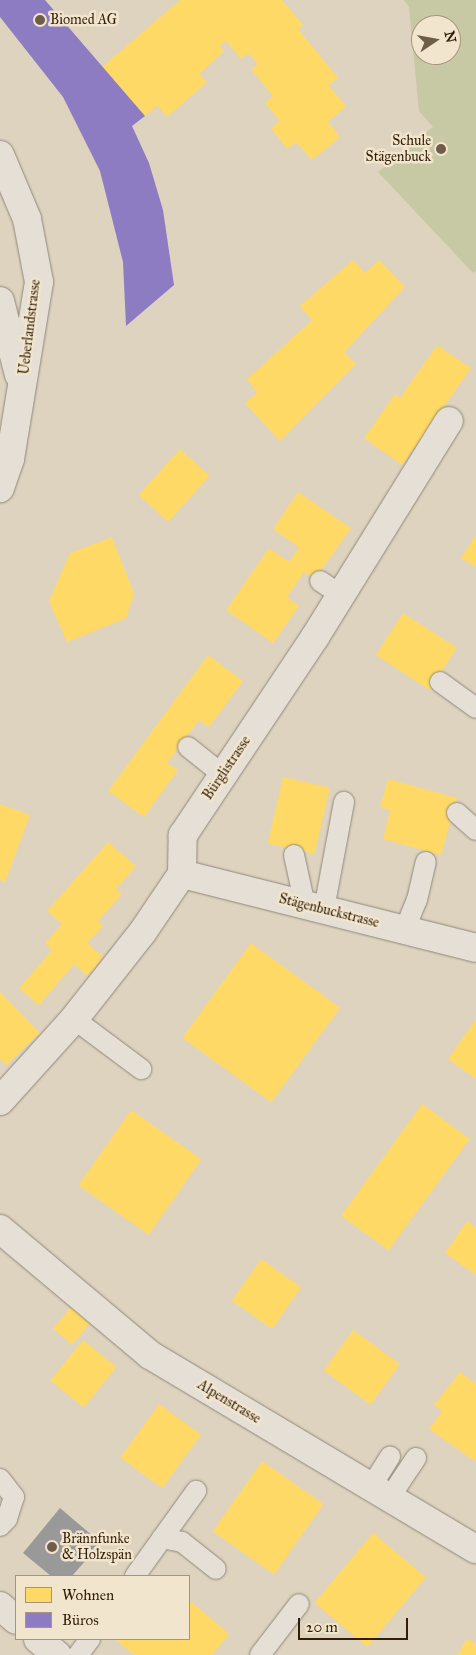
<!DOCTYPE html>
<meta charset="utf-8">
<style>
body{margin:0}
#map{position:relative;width:476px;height:1655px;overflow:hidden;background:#ded3bf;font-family:"IM FELL Great Primer",serif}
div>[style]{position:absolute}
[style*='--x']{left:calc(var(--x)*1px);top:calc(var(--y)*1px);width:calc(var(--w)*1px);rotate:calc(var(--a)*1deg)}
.green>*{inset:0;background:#c7c8a4}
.homes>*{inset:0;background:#ffd966;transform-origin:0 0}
.offices>*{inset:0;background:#8e7cc3}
.industry>*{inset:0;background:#999}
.roads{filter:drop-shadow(0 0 1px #90887a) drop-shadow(0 0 1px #90887a)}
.service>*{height:20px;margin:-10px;padding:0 10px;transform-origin:10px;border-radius:10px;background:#e5dfd5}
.minor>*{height:28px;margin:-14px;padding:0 14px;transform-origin:14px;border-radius:14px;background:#e5dfd5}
.secondary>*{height:28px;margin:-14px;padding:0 14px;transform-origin:14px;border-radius:14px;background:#e5dfd5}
.dots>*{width:14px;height:14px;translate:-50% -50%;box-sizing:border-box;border:2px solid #f2e5cd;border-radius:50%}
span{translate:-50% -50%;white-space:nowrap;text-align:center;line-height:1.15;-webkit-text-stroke:5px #f2e5cd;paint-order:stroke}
.poi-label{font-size:14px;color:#311e08}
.left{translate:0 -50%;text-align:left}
.right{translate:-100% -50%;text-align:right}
.street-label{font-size:14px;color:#311e08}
.legend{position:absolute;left:15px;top:1575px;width:175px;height:65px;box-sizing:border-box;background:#f2e5cd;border:1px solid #a5957e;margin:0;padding:6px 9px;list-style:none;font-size:15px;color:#311e08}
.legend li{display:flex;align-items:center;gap:10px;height:25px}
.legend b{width:25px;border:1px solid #a5957e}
.north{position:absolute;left:411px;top:15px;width:50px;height:50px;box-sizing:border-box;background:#f2e5cd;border:1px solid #a5957e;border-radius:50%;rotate:78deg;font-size:14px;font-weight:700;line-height:20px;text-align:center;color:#311e08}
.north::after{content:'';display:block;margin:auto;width:18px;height:22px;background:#6e5d48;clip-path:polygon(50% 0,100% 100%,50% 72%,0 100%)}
.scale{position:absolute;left:298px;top:1618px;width:110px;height:22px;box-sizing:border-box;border:2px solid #311e08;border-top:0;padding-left:6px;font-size:15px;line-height:18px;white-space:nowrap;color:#311e08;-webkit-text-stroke:4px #f2e5cd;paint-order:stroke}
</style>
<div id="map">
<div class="green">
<i style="clip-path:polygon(evenodd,404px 0,476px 0,476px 271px,473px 273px,378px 172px,433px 127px,419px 111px,409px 7px,404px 0,421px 25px,451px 25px,451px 55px,421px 55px,421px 25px)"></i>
</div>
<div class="homes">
<i style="clip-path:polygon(180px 0,282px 0,303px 25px,298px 29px,338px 78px,328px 85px,346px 106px,328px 122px,340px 137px,312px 160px,296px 142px,287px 149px,271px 128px,280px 121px,265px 103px,273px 96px,251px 69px,258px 64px,248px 53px,241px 59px,226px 41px,220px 46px,224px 51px,199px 74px,207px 82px,167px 117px,157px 105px,145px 116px,102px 67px)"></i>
<i style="clip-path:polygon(353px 260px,365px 273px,379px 260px,405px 287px,344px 352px,356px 364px,280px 441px,245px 403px,257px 393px,247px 379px,312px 320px,300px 306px)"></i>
<i style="clip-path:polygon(437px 345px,471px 368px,402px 465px,364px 438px,395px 394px,400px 398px)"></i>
<i style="left:180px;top:449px;width:40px;height:62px;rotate:42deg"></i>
<i style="clip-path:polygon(298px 492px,351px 528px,314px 580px,304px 572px,287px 597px,299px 606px,273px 643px,226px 610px,269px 548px,289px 562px,299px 547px,273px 529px)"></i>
<i style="clip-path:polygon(476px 535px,476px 567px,461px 558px)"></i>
<i style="clip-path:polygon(112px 537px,134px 594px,126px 618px,67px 642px,49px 601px,70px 553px)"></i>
<i style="left:403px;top:613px;width:64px;height:50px;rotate:33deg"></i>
<i style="clip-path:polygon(208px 655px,243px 681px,209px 727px,199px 720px,167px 763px,178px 770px,144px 817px,108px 791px)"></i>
<i style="left:283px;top:777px;width:48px;height:68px;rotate:13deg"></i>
<i style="clip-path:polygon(388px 779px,457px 798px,441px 855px,383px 839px,390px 810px,380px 807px)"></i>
<i style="clip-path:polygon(0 804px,30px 815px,5px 882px,0 880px)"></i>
<i style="clip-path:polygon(108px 842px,136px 866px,116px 889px,122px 894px,98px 921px,103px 926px,87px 943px,103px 957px,87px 976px,74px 964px,39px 1005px,19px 988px,52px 950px,45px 943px,62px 924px,47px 911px)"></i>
<i style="left:251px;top:943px;width:110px;height:117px;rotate:36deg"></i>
<i style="clip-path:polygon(0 992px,40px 1033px,6px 1065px,0 1059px)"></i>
<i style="clip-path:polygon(476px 1019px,476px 1079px,448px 1059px)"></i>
<i style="left:422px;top:1104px;width:59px;height:138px;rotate:36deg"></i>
<i style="left:131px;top:1110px;width:86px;height:92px;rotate:35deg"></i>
<i style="clip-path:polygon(467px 1221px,476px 1228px,476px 1275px,445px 1253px)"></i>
<i style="left:261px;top:1259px;width:49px;height:51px;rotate:35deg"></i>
<i style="left:71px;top:1307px;width:25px;height:28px;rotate:40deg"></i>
<i style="left:353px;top:1330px;width:58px;height:50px;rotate:36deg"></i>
<i style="left:83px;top:1340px;width:43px;height:52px;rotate:39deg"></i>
<i style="clip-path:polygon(460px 1372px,476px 1384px,476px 1462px,429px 1429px,442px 1411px,434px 1405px)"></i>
<i style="left:159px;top:1404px;width:52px;height:66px;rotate:36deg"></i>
<i style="left:262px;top:1461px;width:75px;height:86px;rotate:35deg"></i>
<i style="left:373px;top:1533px;width:69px;height:91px;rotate:40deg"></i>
<i style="clip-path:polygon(189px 1600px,229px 1634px,212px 1655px,134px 1655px,115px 1639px,189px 1639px)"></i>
<i style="clip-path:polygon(467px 1639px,476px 1644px,476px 1655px,457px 1655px)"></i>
</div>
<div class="offices">
<i style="clip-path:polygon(0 0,45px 0,145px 116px,132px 126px,149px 163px,163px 210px,174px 285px,126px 326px,123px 262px,100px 171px,63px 97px,0 17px)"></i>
</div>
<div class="industry">
<i style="clip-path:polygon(60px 1508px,101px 1543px,72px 1576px,51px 1576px,23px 1553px)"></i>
</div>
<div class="roads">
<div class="service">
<i style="--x:320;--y:581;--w:25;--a:34"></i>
<i style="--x:440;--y:682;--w:44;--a:35.8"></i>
<i style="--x:188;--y:747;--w:43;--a:38.5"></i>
<i style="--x:457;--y:813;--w:25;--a:42"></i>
<i style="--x:294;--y:855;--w:51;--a:77.6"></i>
<i style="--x:324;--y:909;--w:109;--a:-79.4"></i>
<i style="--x:405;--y:929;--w:31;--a:-68"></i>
<i style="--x:417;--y:900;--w:39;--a:-77"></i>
<i style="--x:74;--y:1019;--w:84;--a:36.7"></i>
<i style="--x:0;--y:1479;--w:23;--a:52"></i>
<i style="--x:14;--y:1497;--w:23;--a:108"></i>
<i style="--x:7;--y:1519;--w:10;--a:135"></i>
<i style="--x:371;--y:1487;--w:36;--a:-58"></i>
<i style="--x:390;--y:1497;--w:47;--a:-56.3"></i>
<i style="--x:162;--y:1538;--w:20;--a:11"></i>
<i style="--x:182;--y:1542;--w:43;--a:38.5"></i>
<i style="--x:135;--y:1576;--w:105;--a:-54.3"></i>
<i style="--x:78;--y:1655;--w:20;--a:-53"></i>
<i style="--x:260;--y:1655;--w:64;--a:-52.6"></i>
</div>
<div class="minor">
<i style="--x:182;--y:874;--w:303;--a:14.1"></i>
<i style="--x:0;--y:1101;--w:110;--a:-47.9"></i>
<i style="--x:74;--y:1019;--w:110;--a:-51.7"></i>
<i style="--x:142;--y:933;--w:71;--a:-55.9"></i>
<i style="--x:182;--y:874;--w:39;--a:-89"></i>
<i style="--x:183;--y:835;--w:238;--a:-56.3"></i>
<i style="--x:315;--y:637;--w:254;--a:-58.2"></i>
<i style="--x:0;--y:1229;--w:196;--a:40"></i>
<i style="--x:150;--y:1355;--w:379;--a:30.8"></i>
</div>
<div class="secondary">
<i style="--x:0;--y:155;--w:69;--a:67.1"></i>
<i style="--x:27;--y:219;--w:64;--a:79.2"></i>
<i style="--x:39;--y:282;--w:179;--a:99.3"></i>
<i style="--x:10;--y:459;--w:31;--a:109"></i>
<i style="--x:0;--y:301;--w:76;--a:75.6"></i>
<i style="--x:0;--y:1606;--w:21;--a:41"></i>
<i style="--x:38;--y:1639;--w:25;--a:40"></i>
</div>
</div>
<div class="dots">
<i style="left:40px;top:20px;background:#6e5d48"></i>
<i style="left:441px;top:149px;background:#6e5d48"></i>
<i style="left:52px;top:1547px;background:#6e5d48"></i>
</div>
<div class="poi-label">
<span class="left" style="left:50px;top:20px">Biomed AG</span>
<span class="right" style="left:431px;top:149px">Schule<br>Stägenbuck</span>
<span class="left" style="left:62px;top:1547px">Brännfunke<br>&amp; Holzspän</span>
</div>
<div class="street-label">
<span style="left:30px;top:327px;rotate:-83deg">Ueberlandstrasse</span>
<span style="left:227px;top:768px;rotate:-56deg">Bürglistrasse</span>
<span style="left:329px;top:911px;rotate:14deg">Stägenbuckstrasse</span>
<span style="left:229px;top:1402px;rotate:31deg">Alpenstrasse</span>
</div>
<ul class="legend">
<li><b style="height:14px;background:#ffd966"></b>Wohnen</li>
<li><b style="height:14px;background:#8e7cc3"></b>Büros</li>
</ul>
<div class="north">N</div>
<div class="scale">20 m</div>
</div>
